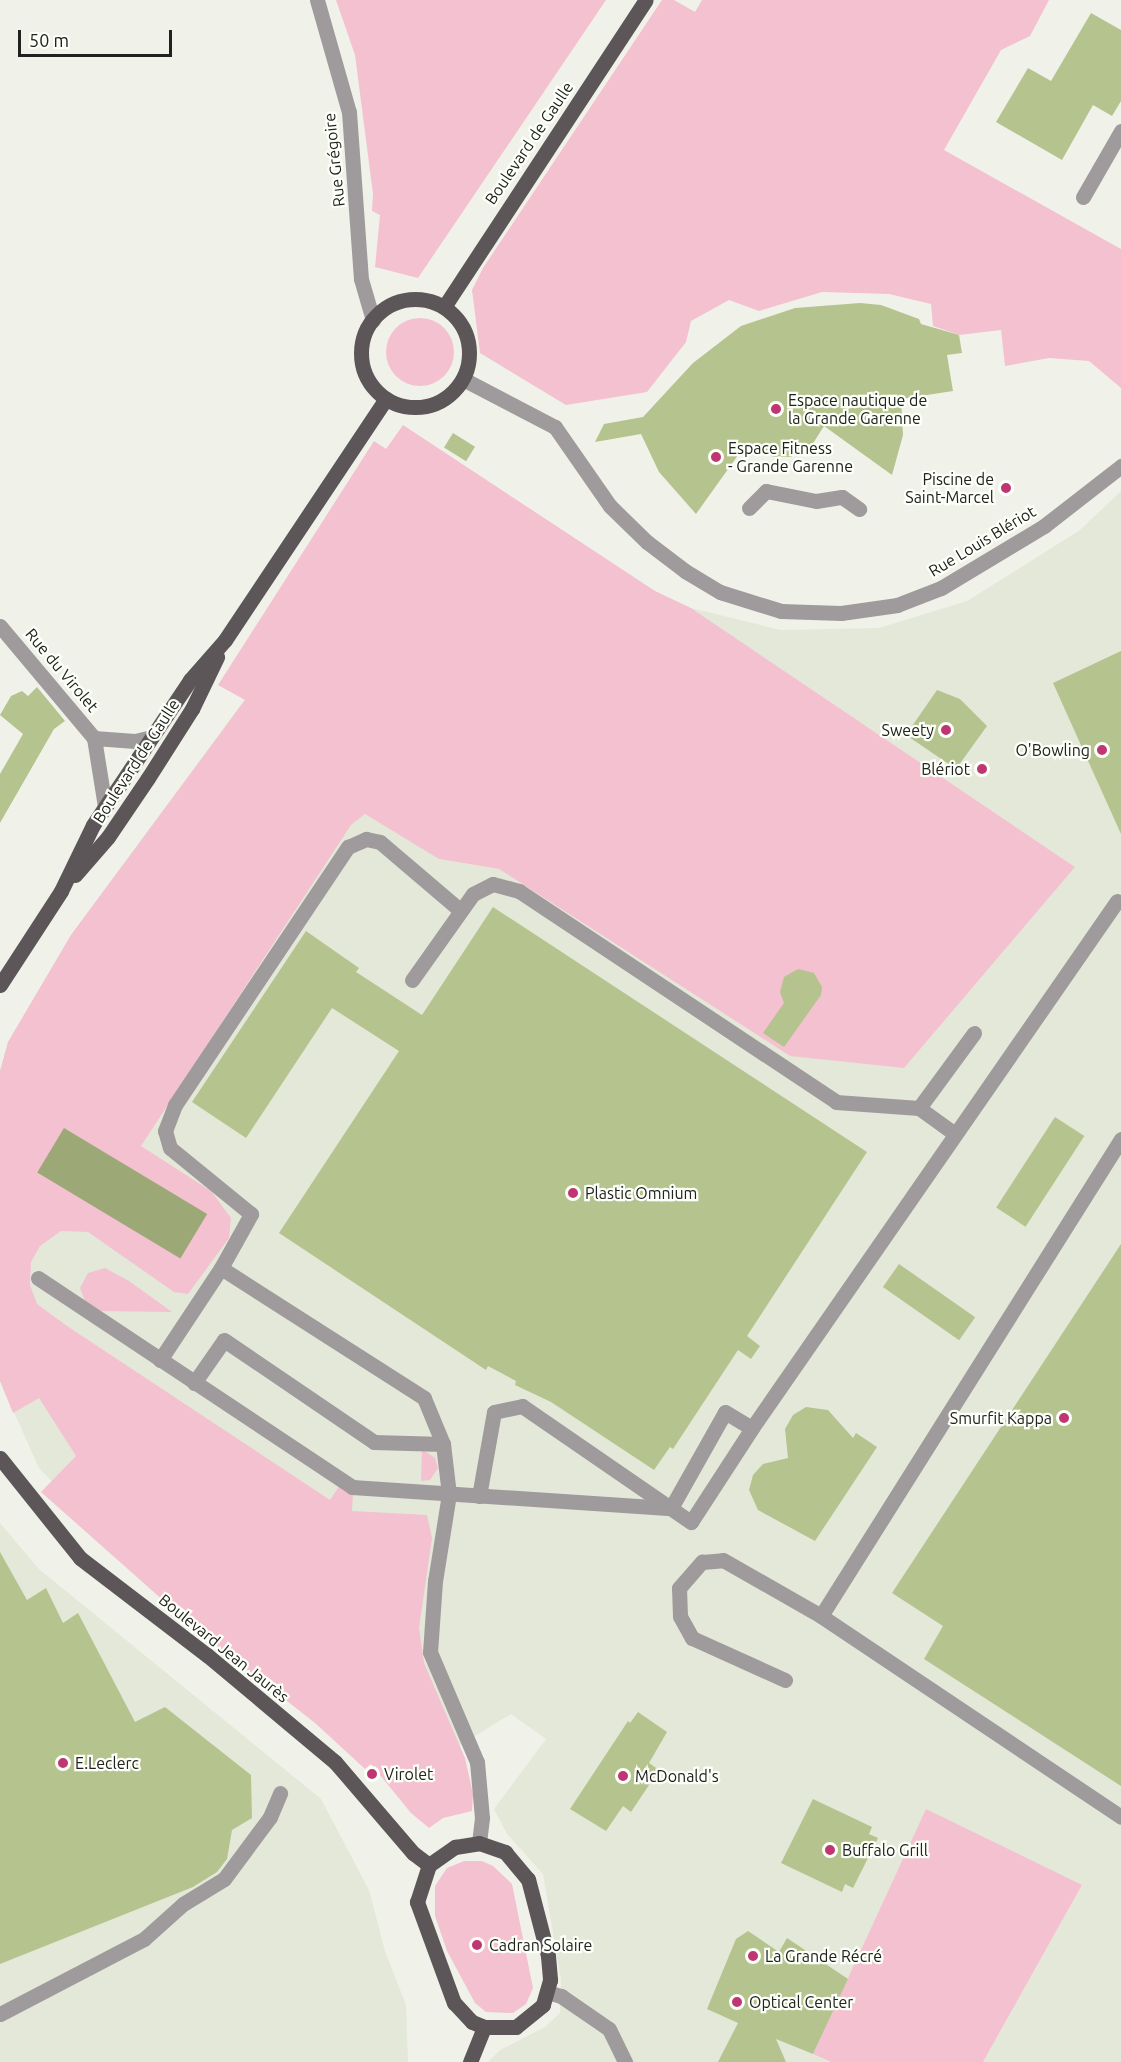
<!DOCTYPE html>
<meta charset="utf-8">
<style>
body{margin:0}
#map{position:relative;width:1121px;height:2062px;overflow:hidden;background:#f0f2ea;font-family:Ubuntu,sans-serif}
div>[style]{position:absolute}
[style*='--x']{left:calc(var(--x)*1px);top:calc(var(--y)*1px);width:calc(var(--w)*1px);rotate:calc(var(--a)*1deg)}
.built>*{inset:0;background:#e4e8d9}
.green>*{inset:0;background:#f3c1d0}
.round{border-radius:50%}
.water>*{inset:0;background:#9ca976;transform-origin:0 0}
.building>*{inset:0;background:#b5c38e;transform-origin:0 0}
.minor>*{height:15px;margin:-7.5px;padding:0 7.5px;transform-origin:7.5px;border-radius:7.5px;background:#9f9b9c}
.major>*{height:15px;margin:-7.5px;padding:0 7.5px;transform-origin:7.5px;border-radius:7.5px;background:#5c5658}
.major>.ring{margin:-7.5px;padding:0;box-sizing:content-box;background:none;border:15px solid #5c5658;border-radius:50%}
.dots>*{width:16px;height:16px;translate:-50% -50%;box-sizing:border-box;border:3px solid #fdfff9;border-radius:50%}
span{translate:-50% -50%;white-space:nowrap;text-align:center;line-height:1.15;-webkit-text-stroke:4.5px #fdfff9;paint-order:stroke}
.street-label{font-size:16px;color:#21211f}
.poi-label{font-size:16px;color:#21211f}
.left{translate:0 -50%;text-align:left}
.right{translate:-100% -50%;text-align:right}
.scale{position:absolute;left:18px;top:30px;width:154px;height:27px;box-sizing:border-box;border:3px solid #21211f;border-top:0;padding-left:8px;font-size:18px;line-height:21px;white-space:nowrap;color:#21211f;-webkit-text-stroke:4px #fdfff9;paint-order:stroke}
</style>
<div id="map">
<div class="built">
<i style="clip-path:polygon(1121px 491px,1121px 2062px,983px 2062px,1082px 1885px,864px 1946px,813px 2054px,831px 2062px,488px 2062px,500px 2050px,545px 2027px,560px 2013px,561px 1980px,543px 1874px,507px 1834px,494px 1809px,546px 1739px,511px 1714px,431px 1763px,98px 1530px,39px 1468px,0 1381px,0 1071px,8px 1042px,71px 935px,245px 699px,439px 859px,499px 869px,790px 1056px,1075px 867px,691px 608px,781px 630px,879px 628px,967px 601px,1080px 530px)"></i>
<i style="clip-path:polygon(0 1523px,39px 1569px,321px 1799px,369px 1890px,385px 1951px,406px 2005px,408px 2062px,0 2062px)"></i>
</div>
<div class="green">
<i style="clip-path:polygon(336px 0,606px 0,418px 278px,375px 267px,380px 215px,372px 211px,373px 194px,355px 55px)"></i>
<i style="clip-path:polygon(662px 0,674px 0,695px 12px,702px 0,1049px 0,1030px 36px,1001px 50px,944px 150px,1121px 249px,1121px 388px,1089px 361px,1049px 358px,1005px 366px,1001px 330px,959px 335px,933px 326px,931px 304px,889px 294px,822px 292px,759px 311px,729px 300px,691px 321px,686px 342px,647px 392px,566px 405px,480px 353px,472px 290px,483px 268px)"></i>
<i class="round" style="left:386px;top:318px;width:68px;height:68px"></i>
<i style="clip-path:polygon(403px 425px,655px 591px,691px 608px,1075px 867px,904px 1068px,790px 1056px,499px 869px,439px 859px,365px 814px,351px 825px,141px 1146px,211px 1191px,231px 1218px,229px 1238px,188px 1294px,174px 1292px,88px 1232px,61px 1231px,40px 1246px,31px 1262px,30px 1285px,37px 1304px,67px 1326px,330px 1500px,340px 1485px,353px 1493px,352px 1511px,427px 1515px,432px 1538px,419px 1628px,424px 1663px,465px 1758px,473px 1794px,472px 1811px,443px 1818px,429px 1828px,411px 1813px,371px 1764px,365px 1769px,315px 1723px,192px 1626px,41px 1492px,76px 1456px,39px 1398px,13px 1413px,0 1381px,0 1071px,8px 1042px,71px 935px,245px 700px,218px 685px,374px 441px,386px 449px)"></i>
<i style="clip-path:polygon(105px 1268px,129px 1281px,172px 1312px,97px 1311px,86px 1304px,80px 1288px,88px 1273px)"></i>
<i style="clip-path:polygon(422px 1449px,435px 1458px,438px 1468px,430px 1480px,421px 1481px)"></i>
<i style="clip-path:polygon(926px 1809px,1082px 1885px,983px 2062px,831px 2062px,813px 2054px)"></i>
<i style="clip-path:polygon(464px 1861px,482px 1861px,493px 1866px,512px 1884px,533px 1988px,526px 2004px,513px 2013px,486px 2012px,475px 2003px,447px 1951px,435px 1916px,435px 1886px,447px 1868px)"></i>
</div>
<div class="water">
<i style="left:64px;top:1128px;width:167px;height:52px;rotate:31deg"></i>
</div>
<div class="building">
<i style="clip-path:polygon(1091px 13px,1121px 30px,1121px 101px,1112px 116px,1093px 105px,1062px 160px,996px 122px,1028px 68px,1051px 81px)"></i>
<i style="clip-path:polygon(860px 303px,881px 305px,919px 319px,921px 324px,959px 335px,962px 353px,947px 355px,953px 391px,901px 399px,903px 435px,892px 475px,824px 426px,812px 445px,791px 457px,774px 457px,746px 444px,696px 514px,659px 472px,641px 434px,595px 442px,604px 424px,643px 417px,693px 363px,741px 326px,795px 308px)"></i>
<i style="left:453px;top:433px;width:26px;height:17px;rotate:32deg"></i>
<i style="clip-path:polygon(1121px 651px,1121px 834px,1053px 683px)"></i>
<i style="clip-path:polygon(37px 687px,65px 721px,54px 729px,0 823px,0 774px,23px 734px,0 715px,11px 696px,22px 691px,28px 696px)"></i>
<i style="clip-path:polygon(937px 690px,960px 699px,987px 726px,956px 769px,906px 735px)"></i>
<i style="clip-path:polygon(493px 907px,867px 1152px,747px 1336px,760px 1346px,751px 1359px,738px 1350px,673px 1449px,670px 1447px,654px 1470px,551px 1402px,515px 1385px,516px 1381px,488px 1366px,486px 1370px,279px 1233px,399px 1051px,332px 1008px,246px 1138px,192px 1102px,306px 931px,359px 968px,356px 972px,422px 1015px)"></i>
<i style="clip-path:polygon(798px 969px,814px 973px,822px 987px,821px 995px,784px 1047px,763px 1033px,784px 1003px,780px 992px,784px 977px)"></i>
<i style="left:1055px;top:1117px;width:35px;height:108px;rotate:33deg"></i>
<i style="clip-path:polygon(1121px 1244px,1121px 1786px,924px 1659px,943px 1626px,892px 1593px)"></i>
<i style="left:899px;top:1264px;width:93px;height:28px;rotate:35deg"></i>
<i style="clip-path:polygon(806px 1407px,828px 1410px,853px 1438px,856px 1433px,877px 1447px,815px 1541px,758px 1510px,749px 1490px,753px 1475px,763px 1464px,788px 1458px,785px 1429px,793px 1415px)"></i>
<i style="clip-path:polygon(0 1552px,27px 1600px,46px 1588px,63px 1623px,78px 1613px,135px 1722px,165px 1707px,251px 1775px,252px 1818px,232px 1830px,227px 1859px,217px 1872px,193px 1887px,0 1964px)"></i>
<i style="clip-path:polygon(638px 1712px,667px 1732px,649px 1763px,659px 1770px,631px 1812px,623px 1806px,606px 1831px,570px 1809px,628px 1721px,630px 1723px)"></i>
<i style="clip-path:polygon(813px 1799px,872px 1827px,869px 1834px,878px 1838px,853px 1888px,845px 1884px,842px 1892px,781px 1863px)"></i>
<i style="clip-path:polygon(748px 1931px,779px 1952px,787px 1938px,848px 1979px,813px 2054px,776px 2039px,786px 2062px,718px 2062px,738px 2023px,707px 2009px,736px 1939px)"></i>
</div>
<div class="minor">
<i style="--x:317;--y:0;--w:116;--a:74.1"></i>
<i style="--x:349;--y:112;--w:167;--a:85.9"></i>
<i style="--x:361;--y:279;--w:43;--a:73.7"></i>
<i style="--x:1083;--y:197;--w:76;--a:-60.1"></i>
<i style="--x:463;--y:379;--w:104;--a:27.6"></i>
<i style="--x:555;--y:427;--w:96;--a:55.2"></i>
<i style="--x:610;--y:506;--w:52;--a:44.2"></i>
<i style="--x:647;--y:542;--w:48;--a:37.3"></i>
<i style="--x:685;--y:571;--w:41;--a:31"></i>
<i style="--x:720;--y:592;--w:64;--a:17.3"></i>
<i style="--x:781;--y:611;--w:60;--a:1.9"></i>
<i style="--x:841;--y:613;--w:57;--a:-8.1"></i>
<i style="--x:897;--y:605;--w:47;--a:-21.1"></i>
<i style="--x:941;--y:588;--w:120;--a:-31"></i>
<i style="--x:1044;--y:526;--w:98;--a:-37.9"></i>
<i style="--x:749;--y:508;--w:24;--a:-45"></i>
<i style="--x:766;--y:491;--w:51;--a:11.3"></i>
<i style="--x:816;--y:501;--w:26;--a:-9"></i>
<i style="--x:842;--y:497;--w:21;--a:35"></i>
<i style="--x:0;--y:626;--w:146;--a:50"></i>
<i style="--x:94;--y:738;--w:70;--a:80.9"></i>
<i style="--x:94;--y:738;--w:41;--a:4.2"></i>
<i style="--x:135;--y:741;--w:17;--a:-13"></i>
<i style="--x:412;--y:980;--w:105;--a:-54.7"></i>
<i style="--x:473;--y:894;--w:22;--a:-27"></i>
<i style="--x:493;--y:884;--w:27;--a:15"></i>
<i style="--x:519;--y:891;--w:381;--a:33.6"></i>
<i style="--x:836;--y:1102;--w:83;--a:4.1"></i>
<i style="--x:955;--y:1134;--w:44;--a:-144.2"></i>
<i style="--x:919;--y:1108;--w:93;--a:-53.7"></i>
<i style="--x:1121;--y:1139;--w:563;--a:122.17"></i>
<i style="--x:821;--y:1616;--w:361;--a:33.8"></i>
<i style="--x:221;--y:1268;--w:241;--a:32.6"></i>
<i style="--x:424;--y:1398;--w:50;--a:67.6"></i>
<i style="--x:38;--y:1278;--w:377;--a:33.6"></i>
<i style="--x:352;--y:1487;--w:320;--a:3.8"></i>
<i style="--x:671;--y:1508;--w:110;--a:-60.6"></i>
<i style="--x:725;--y:1412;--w:31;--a:31"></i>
<i style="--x:752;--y:1428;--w:641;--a:-55.29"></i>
<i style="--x:160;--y:1360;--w:110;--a:-56.5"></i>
<i style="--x:221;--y:1268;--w:62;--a:-60.9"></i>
<i style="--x:251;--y:1214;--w:104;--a:-140.8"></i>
<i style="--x:170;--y:1148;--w:18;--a:-106"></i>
<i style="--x:165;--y:1131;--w:28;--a:-69"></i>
<i style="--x:175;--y:1105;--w:311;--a:-56.2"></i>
<i style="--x:348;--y:847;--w:20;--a:-24"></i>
<i style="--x:366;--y:839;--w:14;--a:12"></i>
<i style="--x:380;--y:842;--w:106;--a:40.4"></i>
<i style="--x:194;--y:1383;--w:52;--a:-55.1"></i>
<i style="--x:224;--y:1340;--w:181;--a:34.2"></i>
<i style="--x:374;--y:1442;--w:69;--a:1.7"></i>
<i style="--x:443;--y:1444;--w:50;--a:83.2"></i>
<i style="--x:449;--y:1494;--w:88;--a:99.1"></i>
<i style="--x:435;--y:1581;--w:71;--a:94"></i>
<i style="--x:430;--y:1652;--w:120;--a:66.9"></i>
<i style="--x:477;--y:1762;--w:56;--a:84.9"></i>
<i style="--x:482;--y:1818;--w:25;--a:97"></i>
<i style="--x:479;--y:1496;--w:85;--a:-79.9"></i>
<i style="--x:494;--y:1412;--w:29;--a:-12"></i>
<i style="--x:522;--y:1406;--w:205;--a:34.5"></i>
<i style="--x:691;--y:1522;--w:112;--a:-57"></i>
<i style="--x:785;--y:1680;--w:102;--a:-155.7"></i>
<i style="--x:692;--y:1638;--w:25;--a:-119"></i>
<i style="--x:680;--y:1616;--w:28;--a:-92"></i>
<i style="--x:679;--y:1588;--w:35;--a:-49"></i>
<i style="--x:702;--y:1562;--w:21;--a:-5"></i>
<i style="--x:723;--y:1560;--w:113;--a:29.7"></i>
<i style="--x:547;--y:1992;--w:15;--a:16"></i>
<i style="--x:561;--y:1996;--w:58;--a:34.5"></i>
<i style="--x:609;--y:2029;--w:37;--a:64"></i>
<i style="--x:0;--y:2014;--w:162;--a:-27.5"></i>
<i style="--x:144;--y:1939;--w:52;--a:-41.9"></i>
<i style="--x:183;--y:1904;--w:48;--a:-31.4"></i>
<i style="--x:224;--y:1879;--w:77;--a:-53.4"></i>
<i style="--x:270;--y:1817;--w:26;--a:-67"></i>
</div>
<div class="major">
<i class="ring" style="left:361px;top:299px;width:93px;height:93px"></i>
<i style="--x:444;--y:307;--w:367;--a:-56.7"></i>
<i style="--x:75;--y:875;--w:50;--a:-49"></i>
<i style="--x:108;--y:837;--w:71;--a:-55.9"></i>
<i style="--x:148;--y:778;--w:82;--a:-57.5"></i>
<i style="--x:192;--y:709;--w:58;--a:-64.3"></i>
<i style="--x:0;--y:985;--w:112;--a:-57"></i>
<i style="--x:61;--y:891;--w:73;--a:-64.1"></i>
<i style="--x:93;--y:825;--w:174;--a:-56.2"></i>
<i style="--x:190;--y:680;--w:53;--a:-48.8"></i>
<i style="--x:225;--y:640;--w:290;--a:-56.3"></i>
<i style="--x:0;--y:1458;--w:128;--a:51.3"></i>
<i style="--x:80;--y:1558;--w:160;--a:37.4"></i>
<i style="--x:207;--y:1655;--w:167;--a:39.9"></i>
<i style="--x:335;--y:1762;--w:120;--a:49.4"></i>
<i style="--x:413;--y:1853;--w:20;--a:37"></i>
<i style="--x:479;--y:1843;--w:28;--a:19"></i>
<i style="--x:505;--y:1852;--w:35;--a:50"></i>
<i style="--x:528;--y:1879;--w:80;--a:75.4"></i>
<i style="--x:548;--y:1956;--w:24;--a:85"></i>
<i style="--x:550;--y:1980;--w:26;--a:106"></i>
<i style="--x:543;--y:2005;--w:35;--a:141"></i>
<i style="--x:516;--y:2027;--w:32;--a:180"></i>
<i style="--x:484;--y:2027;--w:13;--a:-157"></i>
<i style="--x:472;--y:2022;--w:26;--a:-133"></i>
<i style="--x:454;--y:2003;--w:108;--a:-110.1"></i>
<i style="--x:417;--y:1902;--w:39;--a:-72"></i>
<i style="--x:429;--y:1865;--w:32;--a:-35"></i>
<i style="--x:455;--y:1847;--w:24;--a:-9"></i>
<i style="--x:470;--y:2062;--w:38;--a:-68"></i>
</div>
<div class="dots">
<i style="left:776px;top:409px;background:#bf3672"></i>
<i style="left:716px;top:457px;background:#bf3672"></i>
<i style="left:1006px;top:488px;background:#bf3672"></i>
<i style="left:946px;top:730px;background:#bf3672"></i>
<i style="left:1102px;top:750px;background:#bf3672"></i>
<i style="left:982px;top:769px;background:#bf3672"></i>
<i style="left:573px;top:1193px;background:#bf3672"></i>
<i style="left:1064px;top:1418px;background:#bf3672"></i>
<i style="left:63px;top:1763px;background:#bf3672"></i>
<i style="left:372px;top:1774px;background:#bf3672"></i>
<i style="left:623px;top:1776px;background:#bf3672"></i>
<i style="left:830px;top:1850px;background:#bf3672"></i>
<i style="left:477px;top:1945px;background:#bf3672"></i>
<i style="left:753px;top:1956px;background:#bf3672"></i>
<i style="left:737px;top:2002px;background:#bf3672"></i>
</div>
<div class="street-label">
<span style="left:529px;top:143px;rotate:-56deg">Boulevard de Gaulle</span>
<span style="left:334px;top:160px;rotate:-96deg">Rue Grégoire</span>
<span style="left:982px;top:541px;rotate:-31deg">Rue Louis Blériot</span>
<span style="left:62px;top:670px;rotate:50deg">Rue du Virolet</span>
<span style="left:136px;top:761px;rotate:-57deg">Boulevard de Gaulle</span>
<span style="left:224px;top:1648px;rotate:39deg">Boulevard Jean Jaurès</span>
</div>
<div class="poi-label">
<span class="left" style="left:788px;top:409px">Espace nautique de<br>la Grande Garenne</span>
<span class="left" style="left:728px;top:457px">Espace Fitness<br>- Grande Garenne</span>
<span class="right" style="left:994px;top:488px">Piscine de<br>Saint-Marcel</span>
<span class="right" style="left:934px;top:730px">Sweety</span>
<span class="right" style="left:1090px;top:750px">O'Bowling</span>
<span class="right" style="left:970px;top:769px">Blériot</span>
<span class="left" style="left:585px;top:1193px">Plastic Omnium</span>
<span class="right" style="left:1052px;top:1418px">Smurfit Kappa</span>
<span class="left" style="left:75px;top:1763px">E.Leclerc</span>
<span class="left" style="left:384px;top:1774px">Virolet</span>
<span class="left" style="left:635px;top:1776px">McDonald's</span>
<span class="left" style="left:842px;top:1850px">Buffalo Grill</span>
<span class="left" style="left:489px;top:1945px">Cadran Solaire</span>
<span class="left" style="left:765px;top:1956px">La Grande Récré</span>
<span class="left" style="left:749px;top:2002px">Optical Center</span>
</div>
<div class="scale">50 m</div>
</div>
